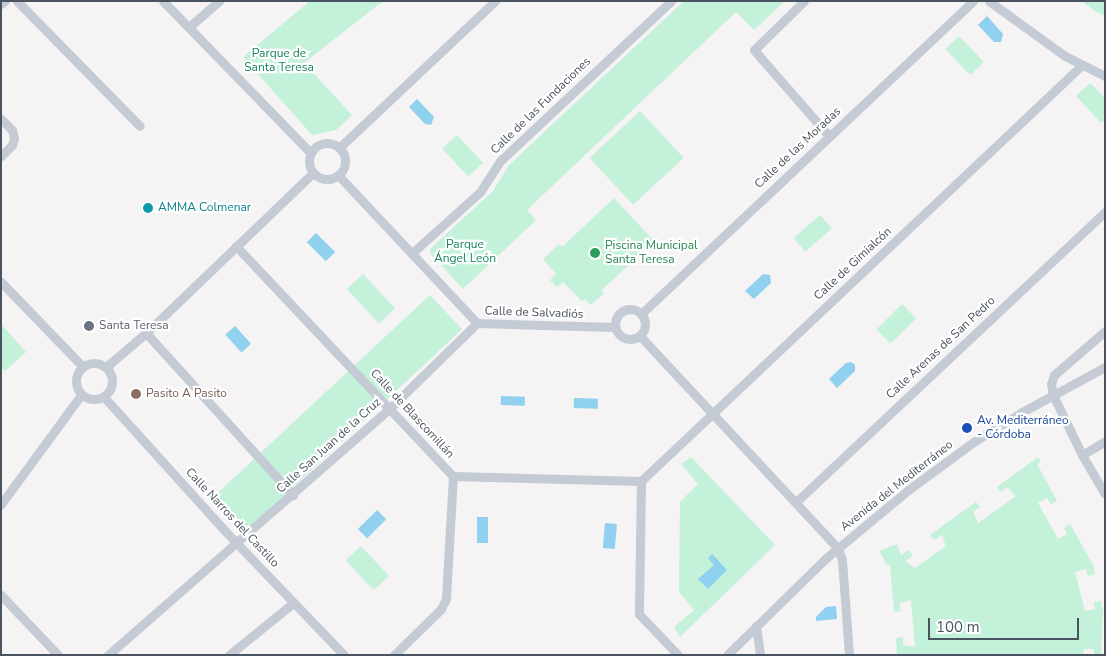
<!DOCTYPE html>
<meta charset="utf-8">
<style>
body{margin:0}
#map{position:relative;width:1106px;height:656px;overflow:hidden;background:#f5f3f3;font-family:"Nunito Sans",sans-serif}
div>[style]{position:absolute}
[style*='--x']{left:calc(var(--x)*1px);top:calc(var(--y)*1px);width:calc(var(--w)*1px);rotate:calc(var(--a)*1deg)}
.green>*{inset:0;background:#c3f1da;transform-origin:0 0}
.water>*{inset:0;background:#8fd1ee;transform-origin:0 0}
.minor>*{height:9px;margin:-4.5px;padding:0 4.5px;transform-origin:4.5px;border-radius:4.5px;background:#c4cbd4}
.minor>.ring{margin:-4.5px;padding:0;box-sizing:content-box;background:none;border:9px solid #c4cbd4;border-radius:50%}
.dots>*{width:14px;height:14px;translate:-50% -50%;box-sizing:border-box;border:2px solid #fff;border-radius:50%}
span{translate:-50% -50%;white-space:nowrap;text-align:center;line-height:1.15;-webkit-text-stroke:4.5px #fff;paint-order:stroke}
.park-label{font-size:12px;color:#16865a}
.street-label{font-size:12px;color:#4a5461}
.culture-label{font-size:12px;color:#0d838f}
.left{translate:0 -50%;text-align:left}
.leisure-label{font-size:12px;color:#27864d}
.worship-label{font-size:12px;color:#5b616d}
.education-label{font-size:12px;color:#785e54}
.transit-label{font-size:12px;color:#164399}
.frame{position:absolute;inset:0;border:2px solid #4a5461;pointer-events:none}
.scale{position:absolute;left:928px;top:618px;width:151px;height:22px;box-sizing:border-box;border:2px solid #4a5461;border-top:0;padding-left:6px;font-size:15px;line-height:18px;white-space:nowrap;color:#4a5461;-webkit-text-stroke:4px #fff;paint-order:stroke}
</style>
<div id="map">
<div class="green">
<i style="clip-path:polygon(310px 1px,383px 1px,304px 63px,352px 115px,336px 130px,312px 135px,243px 57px)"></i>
<i style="clip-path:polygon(684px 1px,785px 1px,754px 30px,736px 12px,527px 210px,536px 220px,463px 289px,431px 254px,430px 249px,493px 191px,509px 165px)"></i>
<i style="clip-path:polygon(1082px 1px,1105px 1px,1105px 16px,1096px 12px)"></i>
<i style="left:959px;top:36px;width:36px;height:19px;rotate:46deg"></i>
<i style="clip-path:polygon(1090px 83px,1105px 98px,1105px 120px,1101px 123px,1076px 96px)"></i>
<i style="left:640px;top:111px;width:64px;height:69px;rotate:47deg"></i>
<i style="left:457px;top:135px;width:38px;height:20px;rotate:47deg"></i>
<i style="clip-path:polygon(614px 198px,654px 241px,602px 290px,604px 293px,591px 305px,585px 299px,582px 301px,563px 282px,557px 287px,550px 280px,556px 274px,543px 259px,559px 244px,562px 247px)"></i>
<i style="left:820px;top:215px;width:18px;height:35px;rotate:49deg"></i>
<i style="left:363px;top:274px;width:47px;height:22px;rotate:47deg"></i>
<i style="left:430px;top:295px;width:47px;height:295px;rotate:47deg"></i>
<i style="left:902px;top:304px;width:20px;height:36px;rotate:45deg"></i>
<i style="clip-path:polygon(1px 324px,26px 352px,5px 371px,1px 367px)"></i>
<i style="clip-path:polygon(691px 457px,775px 545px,680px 637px,674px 627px,694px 610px,679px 592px,680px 502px,698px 484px,681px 464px)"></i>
<i style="clip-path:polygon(1038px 457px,1041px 462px,1037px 464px,1057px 501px,1051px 504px,1047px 498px,1038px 503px,1058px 539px,1067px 534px,1064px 528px,1070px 524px,1093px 565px,1095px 574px,1088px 576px,1086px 569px,1075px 572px,1085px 611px,1095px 609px,1094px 602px,1101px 601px,1103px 610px,1101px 655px,1094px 655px,1094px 649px,1084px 649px,1083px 655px,897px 655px,896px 638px,903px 637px,903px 645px,915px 647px,911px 600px,899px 603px,901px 611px,894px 612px,890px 565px,885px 564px,883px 557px,879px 551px,897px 544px,901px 555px,909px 550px,913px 556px,905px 561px,915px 568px,946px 546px,942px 535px,934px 540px,930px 535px,976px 502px,980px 507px,973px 512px,978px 523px,1016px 496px,1007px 487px,1001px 492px,997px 487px)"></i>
<i style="left:361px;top:546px;width:41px;height:21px;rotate:47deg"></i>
</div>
<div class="water">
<i style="clip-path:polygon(987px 16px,1003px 34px,1001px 42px,994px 42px,978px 25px)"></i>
<i style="clip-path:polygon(417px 99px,434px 117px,431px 125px,425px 124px,409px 107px)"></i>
<i style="left:316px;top:233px;width:27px;height:13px;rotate:45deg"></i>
<i style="clip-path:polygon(763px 274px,770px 275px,771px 283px,754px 299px,745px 291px)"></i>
<i style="left:235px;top:326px;width:24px;height:13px;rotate:48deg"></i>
<i style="clip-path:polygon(851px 362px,855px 365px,855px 371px,837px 388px,829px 379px,846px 363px)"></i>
<i style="left:501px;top:396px;width:24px;height:9px;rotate:2deg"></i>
<i style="left:574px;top:398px;width:24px;height:10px;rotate:2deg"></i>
<i style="left:377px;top:510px;width:13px;height:27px;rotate:45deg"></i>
<i style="left:477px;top:517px;width:11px;height:26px"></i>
<i style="left:605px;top:523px;width:12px;height:25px;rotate:5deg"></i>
<i style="clip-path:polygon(712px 554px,727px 570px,708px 589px,698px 579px,714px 565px,708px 558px)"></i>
<i style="clip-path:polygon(836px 606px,837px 619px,816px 621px,816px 617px,826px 607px)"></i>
</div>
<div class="minor">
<i style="--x:17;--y:1;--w:175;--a:45.5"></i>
<i style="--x:163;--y:1;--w:211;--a:45.8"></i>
<i style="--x:804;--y:1;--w:70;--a:135.6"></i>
<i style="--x:754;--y:50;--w:114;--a:48.9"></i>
<i style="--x:989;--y:1;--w:94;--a:35.9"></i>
<i style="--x:1065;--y:56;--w:45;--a:26.6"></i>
<i style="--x:1;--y:4;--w:5;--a:-37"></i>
<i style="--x:189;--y:27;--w:40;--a:-41"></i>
<i style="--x:1;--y:119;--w:16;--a:45"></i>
<i style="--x:12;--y:130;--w:8;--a:76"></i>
<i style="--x:14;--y:138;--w:7;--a:106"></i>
<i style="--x:12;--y:145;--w:16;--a:135"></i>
<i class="ring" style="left:309px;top:143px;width:27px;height:27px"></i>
<i style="--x:340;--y:147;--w:213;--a:-43.3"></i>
<i style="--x:338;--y:175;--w:203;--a:46.8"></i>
<i style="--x:477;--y:323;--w:137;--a:1.7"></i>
<i style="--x:236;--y:246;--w:316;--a:46.7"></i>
<i style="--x:453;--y:476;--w:123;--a:93.3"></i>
<i style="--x:446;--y:599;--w:11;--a:117"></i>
<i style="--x:441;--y:609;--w:66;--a:135.6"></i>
<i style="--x:412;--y:253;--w:91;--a:-41.9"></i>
<i style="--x:480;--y:192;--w:37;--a:-57"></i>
<i style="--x:500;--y:161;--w:234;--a:-43.1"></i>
<i style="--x:1;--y:282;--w:118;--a:46"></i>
<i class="ring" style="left:615px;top:309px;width:21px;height:21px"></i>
<i style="--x:641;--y:314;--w:456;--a:-43.3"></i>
<i style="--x:1105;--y:331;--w:67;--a:139.2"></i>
<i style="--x:1054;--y:375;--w:9;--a:108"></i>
<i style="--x:1051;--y:384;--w:11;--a:80"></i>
<i style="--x:1053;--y:395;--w:67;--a:64.2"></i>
<i style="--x:1082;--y:455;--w:45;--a:59.5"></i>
<i style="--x:146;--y:333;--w:219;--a:47.8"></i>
<i style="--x:640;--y:336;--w:290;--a:47"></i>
<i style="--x:838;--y:548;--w:13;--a:72"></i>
<i style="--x:842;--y:560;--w:95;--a:85.8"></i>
<i class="ring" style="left:76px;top:363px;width:27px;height:27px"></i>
<i style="--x:106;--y:367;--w:52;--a:-40.4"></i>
<i style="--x:146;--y:333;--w:231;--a:-43.8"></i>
<i style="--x:104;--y:397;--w:182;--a:47.9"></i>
<i style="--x:226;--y:532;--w:170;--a:46.2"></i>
<i style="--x:1082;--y:455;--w:27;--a:-31"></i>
<i style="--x:453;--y:476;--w:188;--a:1.5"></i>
<i style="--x:641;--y:481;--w:605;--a:-43.33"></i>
<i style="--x:641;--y:481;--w:133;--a:90.9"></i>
<i style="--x:639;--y:614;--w:57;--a:46.4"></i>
<i style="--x:796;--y:502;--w:424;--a:-43.2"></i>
<i style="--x:1;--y:504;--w:135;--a:-53.7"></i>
<i style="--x:1;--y:595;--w:83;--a:46.5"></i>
<i style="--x:756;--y:626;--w:29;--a:82"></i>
<i style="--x:108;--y:655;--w:375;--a:-41.2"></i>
<i style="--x:390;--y:408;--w:122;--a:-44.3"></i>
<i style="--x:229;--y:655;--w:82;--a:-39.1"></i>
<i style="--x:727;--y:655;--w:137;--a:-44.4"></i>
<i style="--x:825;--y:559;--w:108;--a:-39.7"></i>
<i style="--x:908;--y:490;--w:83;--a:-36.2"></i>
<i style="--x:975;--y:441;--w:55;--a:-31.7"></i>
<i style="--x:1022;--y:412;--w:94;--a:-28.5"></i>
</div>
<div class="dots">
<i style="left:148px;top:208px;background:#0f9aa8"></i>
<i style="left:595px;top:253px;background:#2e9e5b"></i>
<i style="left:89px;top:326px;background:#6b7280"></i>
<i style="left:136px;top:394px;background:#8d6e63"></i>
<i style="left:967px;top:428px;background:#1a4fb4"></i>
</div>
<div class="park-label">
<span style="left:279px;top:61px">Parque de<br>Santa Teresa</span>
<span style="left:465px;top:252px">Parque<br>Ángel León</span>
</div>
<div class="street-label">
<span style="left:541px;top:106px;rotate:-44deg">Calle de las Fundaciones</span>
<span style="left:798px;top:148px;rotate:-43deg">Calle de las Moradas</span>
<span style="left:853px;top:264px;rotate:-43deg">Calle de Gimialcón</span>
<span style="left:534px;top:313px;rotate:2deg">Calle de Salvadiós</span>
<span style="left:941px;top:348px;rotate:-43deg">Calle Arenas de San Pedro</span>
<span style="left:412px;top:414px;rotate:47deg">Calle de Blascomillán</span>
<span style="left:329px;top:446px;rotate:-42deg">Calle San Juan de la Cruz</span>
<span style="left:897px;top:486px;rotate:-38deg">Avenida del Mediterráneo</span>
<span style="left:232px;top:518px;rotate:47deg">Calle Narros del Castillo</span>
</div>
<div class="culture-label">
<span class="left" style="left:158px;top:208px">AMMA Colmenar</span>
</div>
<div class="leisure-label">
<span class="left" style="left:605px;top:253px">Piscina Municipal<br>Santa Teresa</span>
</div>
<div class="worship-label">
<span class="left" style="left:99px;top:326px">Santa Teresa</span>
</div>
<div class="education-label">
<span class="left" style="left:146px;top:394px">Pasito A Pasito</span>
</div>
<div class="transit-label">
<span class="left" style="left:977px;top:428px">Av. Mediterráneo<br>- Córdoba</span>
</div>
<div class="frame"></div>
<div class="scale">100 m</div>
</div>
